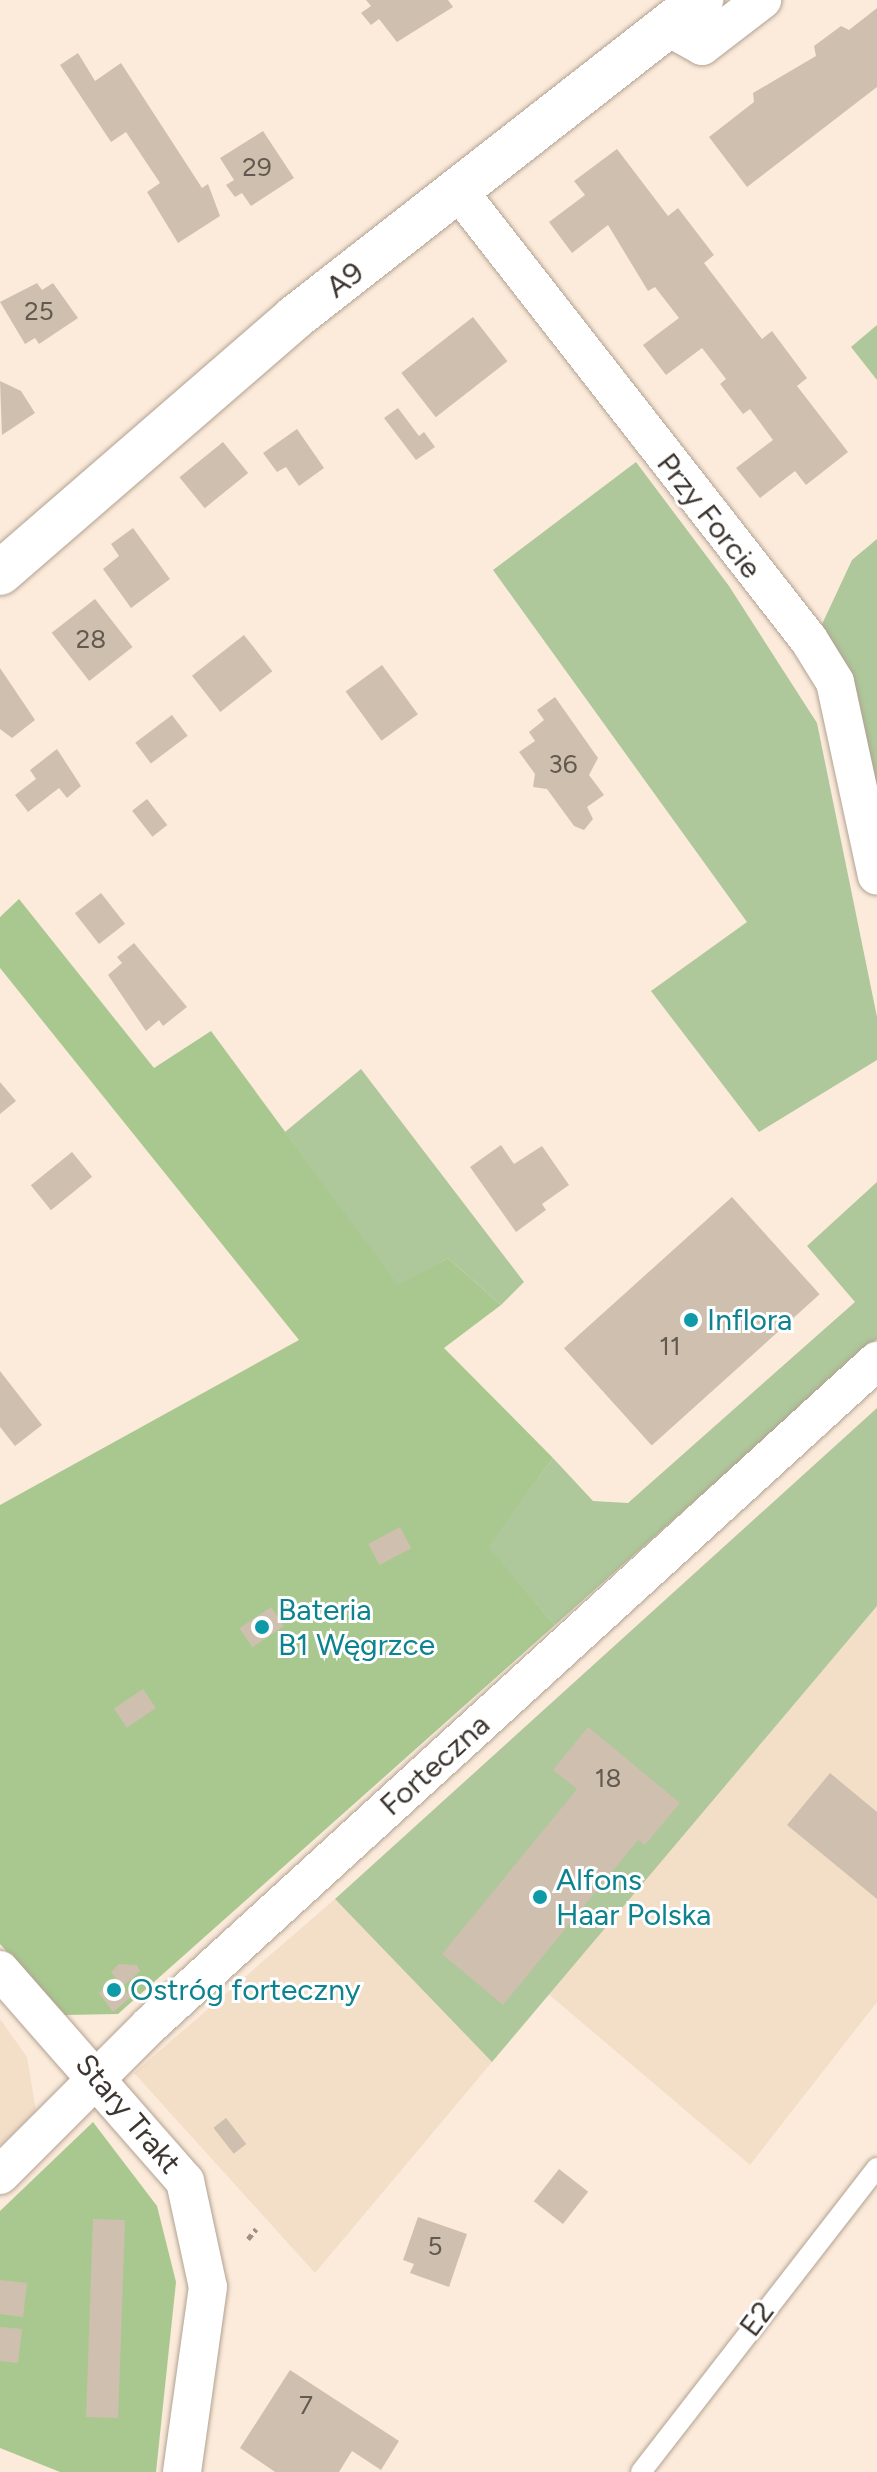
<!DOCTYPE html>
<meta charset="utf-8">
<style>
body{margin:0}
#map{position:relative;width:877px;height:2472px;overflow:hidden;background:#fcebdb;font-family:Figtree,sans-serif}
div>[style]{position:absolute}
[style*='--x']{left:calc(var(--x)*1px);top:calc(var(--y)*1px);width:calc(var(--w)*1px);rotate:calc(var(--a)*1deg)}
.built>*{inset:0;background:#f3dec8}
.green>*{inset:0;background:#aec79b}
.forest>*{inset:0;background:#a9c890}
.building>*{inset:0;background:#cfbfaf;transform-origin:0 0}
.path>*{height:5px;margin-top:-2.5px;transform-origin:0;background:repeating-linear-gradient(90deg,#9d9186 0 6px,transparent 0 10px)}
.roads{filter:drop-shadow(0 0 2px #b1a292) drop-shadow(0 0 2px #b1a292)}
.lane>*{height:20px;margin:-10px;padding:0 10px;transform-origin:10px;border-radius:10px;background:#fff}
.street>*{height:38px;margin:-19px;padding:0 19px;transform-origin:19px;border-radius:19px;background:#fff}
.secondary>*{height:44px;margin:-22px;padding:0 22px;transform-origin:22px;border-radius:22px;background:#fff}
.dots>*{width:22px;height:22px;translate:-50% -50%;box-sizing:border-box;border:4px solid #fff;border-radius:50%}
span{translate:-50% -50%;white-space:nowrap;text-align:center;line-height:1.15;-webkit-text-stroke:6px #fff;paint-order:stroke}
.number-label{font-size:26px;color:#625950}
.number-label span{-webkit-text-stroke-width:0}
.street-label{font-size:30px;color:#3e3731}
.culture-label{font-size:30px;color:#0d838f}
.left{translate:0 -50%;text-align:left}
</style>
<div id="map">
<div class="built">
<i style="clip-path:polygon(877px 1606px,877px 2002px,750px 2165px,546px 1992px)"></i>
<i style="clip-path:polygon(335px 1899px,492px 2062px,315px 2273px,134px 2073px)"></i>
<i style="clip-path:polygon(0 2019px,27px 2057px,36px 2111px,0 2146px)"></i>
</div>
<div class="green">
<i style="clip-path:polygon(877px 325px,877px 380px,851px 347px)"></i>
<i style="clip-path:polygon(636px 462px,729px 586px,817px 723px,877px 1017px,877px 1060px,759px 1132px,651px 991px,747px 922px,493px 570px)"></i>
<i style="clip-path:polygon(877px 539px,877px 833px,817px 635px,852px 560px)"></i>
<i style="clip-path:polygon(361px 1069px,524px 1282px,501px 1305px,448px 1258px,398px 1286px,285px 1132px)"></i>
<i style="clip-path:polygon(877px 1182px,877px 1339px,555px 1625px,487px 1547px,553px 1458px,593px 1501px,628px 1503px,855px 1302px,807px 1246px)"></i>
<i style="clip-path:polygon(877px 1408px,877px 1606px,492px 2062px,335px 1899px)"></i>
</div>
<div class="forest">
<i style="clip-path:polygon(19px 899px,154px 1068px,211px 1031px,398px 1285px,448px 1258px,501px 1305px,444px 1348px,553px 1458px,488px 1547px,555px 1625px,118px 2014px,65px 2015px,0 1944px,0 1505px,299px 1340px,0 968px,0 917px)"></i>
<i style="clip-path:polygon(93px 2122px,157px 2206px,176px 2282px,156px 2472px,60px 2472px,0 2448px,0 2211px)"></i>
</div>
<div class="building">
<i style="clip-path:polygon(366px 0,448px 0,453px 7px,397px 42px,379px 19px,371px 25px,361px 13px,371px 6px)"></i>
<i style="clip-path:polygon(877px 8px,877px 87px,747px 187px,709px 137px,754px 102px,753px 93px,816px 56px,814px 46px,841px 26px,849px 30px)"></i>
<i style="clip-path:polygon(78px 53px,95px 81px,121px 63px,202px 188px,208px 184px,220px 216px,178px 243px,147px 192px,160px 183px,126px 132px,111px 142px,60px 65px)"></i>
<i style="clip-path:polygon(263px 131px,294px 178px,251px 206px,242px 193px,235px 197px,226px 185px,234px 180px,220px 158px)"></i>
<i style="clip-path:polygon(617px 149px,668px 216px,678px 208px,714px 255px,704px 263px,762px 339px,772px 331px,807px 378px,797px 386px,848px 452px,806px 485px,795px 471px,760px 498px,736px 468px,773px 440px,750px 409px,743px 414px,720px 384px,726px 379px,702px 348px,666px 375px,643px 345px,679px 318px,655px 287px,648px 291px,608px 225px,572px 253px,549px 222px,585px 195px,574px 181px)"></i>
<i style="clip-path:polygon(37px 283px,42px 290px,53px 283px,78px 318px,39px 344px,35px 338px,25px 344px,0 302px)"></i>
<i style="left:473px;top:317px;width:56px;height:91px;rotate:52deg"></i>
<i style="clip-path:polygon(0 381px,21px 391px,35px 413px,2px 435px)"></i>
<i style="clip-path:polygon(398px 408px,419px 436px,424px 432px,435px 447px,416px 460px,384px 418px)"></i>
<i style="clip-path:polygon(297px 429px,324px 468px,299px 486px,286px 467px,277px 472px,263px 453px)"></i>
<i style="left:223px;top:442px;width:40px;height:56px;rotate:51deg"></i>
<i style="clip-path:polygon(133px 528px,170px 579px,131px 608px,103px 569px,119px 556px,111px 544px)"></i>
<i style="left:95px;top:599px;width:61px;height:55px;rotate:52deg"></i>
<i style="left:244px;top:635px;width:46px;height:66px;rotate:52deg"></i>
<i style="left:382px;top:665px;width:61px;height:45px;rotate:54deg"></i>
<i style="clip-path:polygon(0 668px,35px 720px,12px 738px,0 729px)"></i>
<i style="clip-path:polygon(555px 697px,598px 758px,589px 775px,604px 795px,587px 807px,593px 819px,584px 830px,574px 826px,547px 789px,533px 787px,535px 774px,519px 752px,535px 741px,529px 732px,544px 720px,537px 710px)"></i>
<i style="left:172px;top:715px;width:26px;height:46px;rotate:53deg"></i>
<i style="clip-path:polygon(57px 749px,81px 786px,67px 798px,59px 788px,28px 812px,15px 795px,36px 779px,30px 770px)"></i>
<i style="left:147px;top:799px;width:33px;height:19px;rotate:52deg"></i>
<i style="left:101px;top:893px;width:39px;height:33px;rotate:52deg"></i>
<i style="clip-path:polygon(134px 943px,187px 1007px,163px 1026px,159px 1020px,146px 1031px,108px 975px,122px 963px,117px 957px)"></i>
<i style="clip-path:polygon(0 1082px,16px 1101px,0 1114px)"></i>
<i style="clip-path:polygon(501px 1145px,514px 1164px,542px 1146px,569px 1185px,542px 1204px,546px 1210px,516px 1232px,470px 1167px)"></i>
<i style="left:72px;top:1152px;width:32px;height:53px;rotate:51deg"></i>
<i style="left:732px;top:1197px;width:131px;height:226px;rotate:48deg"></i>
<i style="clip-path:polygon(0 1371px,42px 1425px,15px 1446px,0 1427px)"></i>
<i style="left:400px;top:1527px;width:24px;height:36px;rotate:62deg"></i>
<i style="left:271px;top:1607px;width:23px;height:38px;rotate:56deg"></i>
<i style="left:143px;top:1689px;width:23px;height:35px;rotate:56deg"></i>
<i style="clip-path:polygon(588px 1727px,680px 1803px,645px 1845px,638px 1840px,503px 2005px,442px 1954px,577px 1789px,553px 1770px)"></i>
<i style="clip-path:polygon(830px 1773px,877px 1812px,877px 1899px,787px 1825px)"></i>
<i style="clip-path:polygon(119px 1964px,137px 1965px,140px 1971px,122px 1987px,131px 1997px,113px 2012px,99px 1993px,116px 1978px,111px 1972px)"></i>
<i style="left:226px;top:2118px;width:33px;height:16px;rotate:52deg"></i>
<i style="left:559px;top:2169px;width:37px;height:41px;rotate:38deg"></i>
<i style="clip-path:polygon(418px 2217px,467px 2234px,449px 2287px,410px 2273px,414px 2264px,403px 2260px)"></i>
<i style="left:93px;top:2219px;width:32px;height:198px;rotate:2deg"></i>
<i style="clip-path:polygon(0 2280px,27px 2283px,23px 2317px,0 2314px)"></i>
<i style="clip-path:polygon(0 2327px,22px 2329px,18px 2363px,0 2361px)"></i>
<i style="clip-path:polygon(290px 2370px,399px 2441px,381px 2470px,352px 2451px,339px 2472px,275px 2472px,240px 2448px)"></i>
</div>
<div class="path">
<i style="--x:248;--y:2239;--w:13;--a:-51"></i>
</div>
<div class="roads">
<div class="lane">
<i style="--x:641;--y:2472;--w:385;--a:-52.2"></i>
</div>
<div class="street">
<i style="--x:668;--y:27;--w:39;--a:29"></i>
<i style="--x:702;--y:46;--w:76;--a:-37.5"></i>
<i style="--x:460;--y:193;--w:567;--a:52.02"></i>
<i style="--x:809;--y:640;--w:49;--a:58.2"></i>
<i style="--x:835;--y:682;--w:198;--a:77.8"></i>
<i style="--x:0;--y:1970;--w:281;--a:48.8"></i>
<i style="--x:185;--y:2181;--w:108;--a:77.8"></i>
<i style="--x:208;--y:2287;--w:187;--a:98"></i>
<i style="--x:0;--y:2175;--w:212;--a:-45"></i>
<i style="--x:150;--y:2025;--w:985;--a:-42.41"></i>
</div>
<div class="secondary">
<i style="--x:0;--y:573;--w:389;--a:-40.9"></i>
<i style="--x:294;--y:318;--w:517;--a:-38"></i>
</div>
</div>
<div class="dots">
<i style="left:691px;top:1320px;background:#0f9aa8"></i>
<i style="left:262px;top:1627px;background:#0f9aa8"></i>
<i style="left:540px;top:1897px;background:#0f9aa8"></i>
<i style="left:114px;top:1990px;background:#0f9aa8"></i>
</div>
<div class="number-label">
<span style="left:257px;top:168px">29</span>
<span style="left:39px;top:312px">25</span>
<span style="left:91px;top:640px">28</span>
<span style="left:563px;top:765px">36</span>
<span style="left:670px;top:1347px">11</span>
<span style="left:608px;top:1779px">18</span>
<span style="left:435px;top:2247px">5</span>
<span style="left:306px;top:2406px">7</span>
</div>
<div class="street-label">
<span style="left:345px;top:280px;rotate:-37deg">A9</span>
<span style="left:709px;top:516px;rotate:52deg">Przy Forcie</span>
<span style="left:435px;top:1765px;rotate:-42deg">Forteczna</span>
<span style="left:128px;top:2114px;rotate:50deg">Stary Trakt</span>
<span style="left:757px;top:2319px;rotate:-53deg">E2</span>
</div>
<div class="culture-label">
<span class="left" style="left:707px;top:1320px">Inflora</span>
<span class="left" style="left:278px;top:1627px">Bateria<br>B1 Węgrzce</span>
<span class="left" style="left:556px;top:1897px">Alfons<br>Haar Polska</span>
<span class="left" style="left:130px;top:1990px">Ostróg forteczny</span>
</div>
</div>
